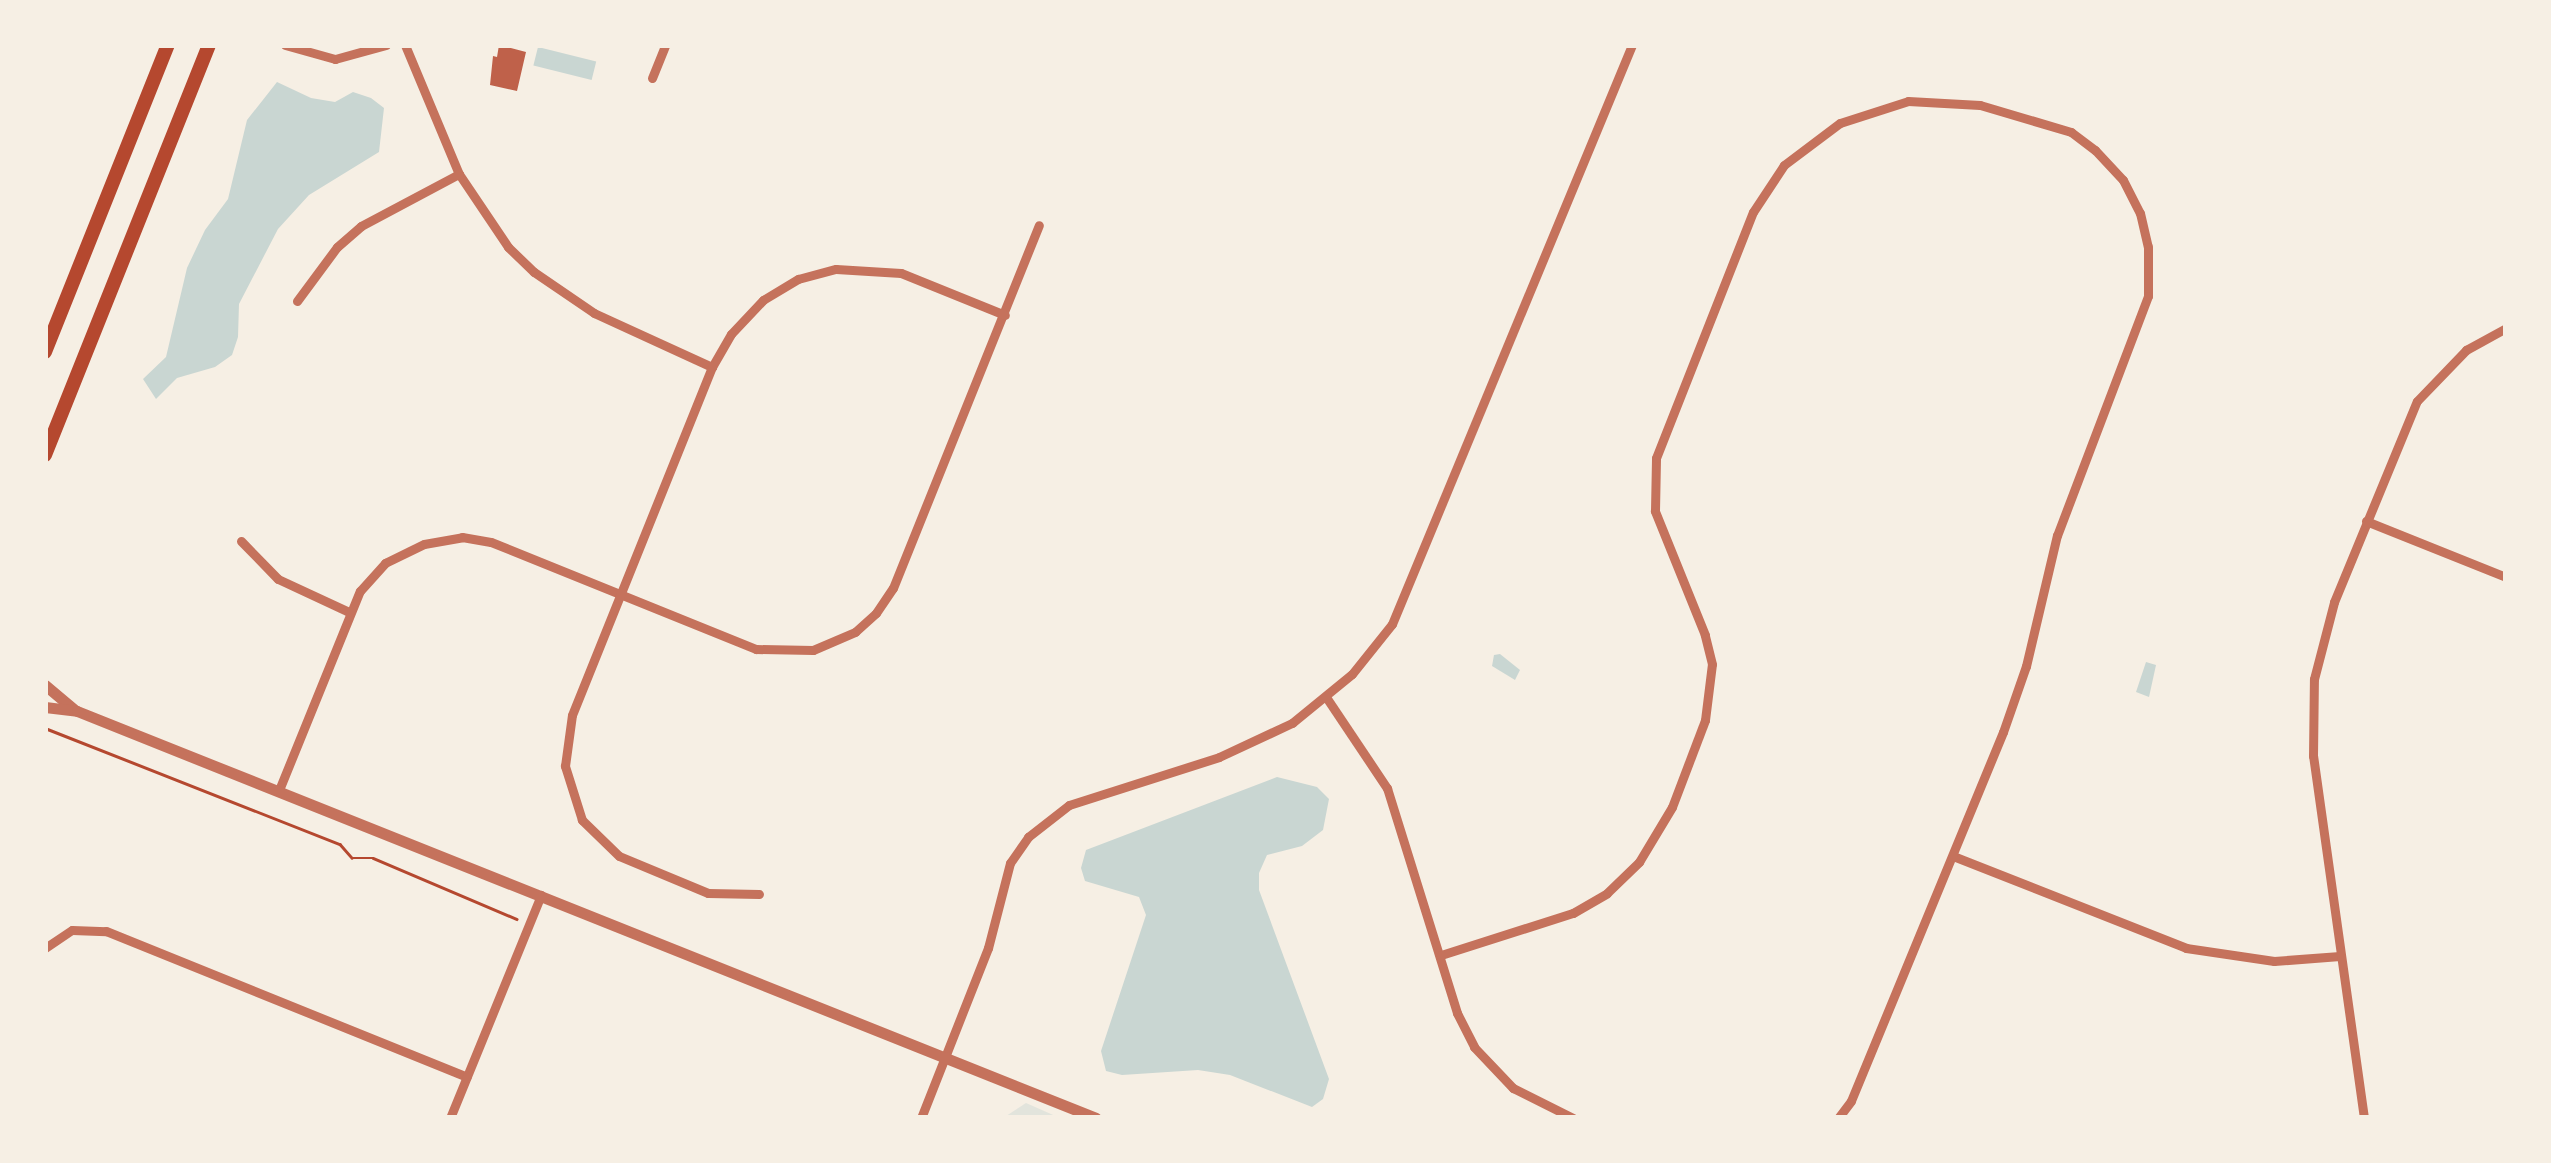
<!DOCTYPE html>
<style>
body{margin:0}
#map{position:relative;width:2551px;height:1163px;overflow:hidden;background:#f6efe4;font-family:"Source Sans 3",sans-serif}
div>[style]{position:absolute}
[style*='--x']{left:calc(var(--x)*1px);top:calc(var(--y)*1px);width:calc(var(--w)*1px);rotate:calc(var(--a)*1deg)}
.green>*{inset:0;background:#e2e4dc}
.water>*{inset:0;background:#c9d6d2;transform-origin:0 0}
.building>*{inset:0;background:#bf614a}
.path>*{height:2.5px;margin:-1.25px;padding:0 1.25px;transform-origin:1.25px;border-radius:1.25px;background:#b5482f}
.minor>*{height:9px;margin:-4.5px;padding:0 4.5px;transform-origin:4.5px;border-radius:4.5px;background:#c5725c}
.tertiary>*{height:11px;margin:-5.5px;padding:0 5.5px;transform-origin:5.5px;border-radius:5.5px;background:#c5725c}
.secondary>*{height:14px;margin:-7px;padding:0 7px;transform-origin:7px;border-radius:7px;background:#b5482f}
span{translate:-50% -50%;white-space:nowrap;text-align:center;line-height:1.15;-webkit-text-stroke:9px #f6efe4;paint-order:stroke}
.frame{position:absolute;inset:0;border:48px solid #f6efe4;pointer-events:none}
</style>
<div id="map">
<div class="green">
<i style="clip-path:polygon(1026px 1103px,1060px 1118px,1003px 1118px)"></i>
</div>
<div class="water">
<i style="left:538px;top:47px;width:60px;height:19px;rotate:14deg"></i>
<i style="clip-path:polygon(277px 82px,311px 98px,335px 102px,353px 92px,371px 98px,384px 108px,379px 152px,309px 195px,278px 229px,239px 304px,238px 337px,232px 355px,215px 367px,177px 378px,156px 399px,143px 379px,166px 357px,187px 268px,205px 230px,228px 199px,247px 120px)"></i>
<i style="clip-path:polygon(1500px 654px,1520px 670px,1515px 680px,1492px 666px,1494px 655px)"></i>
<i style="clip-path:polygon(2146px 662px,2156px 665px,2149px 697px,2136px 692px)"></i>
<i style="clip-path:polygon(1277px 777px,1317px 787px,1329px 799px,1323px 830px,1302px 846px,1267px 855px,1259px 873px,1259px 890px,1329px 1079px,1323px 1099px,1312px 1107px,1230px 1075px,1198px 1070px,1122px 1075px,1106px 1071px,1101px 1051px,1146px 915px,1139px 897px,1085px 881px,1081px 868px,1086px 850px)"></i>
</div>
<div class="building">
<i style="clip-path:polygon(499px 45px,526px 52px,517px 91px,490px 85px,493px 56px,497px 57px)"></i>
</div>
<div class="path">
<i style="--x:45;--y:728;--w:317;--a:21.5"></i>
<i style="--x:340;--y:844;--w:18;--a:49"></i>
<i style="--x:352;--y:858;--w:21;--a:0"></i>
<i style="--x:373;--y:858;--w:156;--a:23"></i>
</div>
<div class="minor">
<i style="--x:285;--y:45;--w:52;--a:15.6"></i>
<i style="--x:335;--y:59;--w:53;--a:-15.4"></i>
<i style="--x:405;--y:45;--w:140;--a:67.3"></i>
<i style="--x:459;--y:174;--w:88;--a:56.1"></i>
<i style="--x:508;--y:247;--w:36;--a:44"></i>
<i style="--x:534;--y:272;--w:73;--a:34.3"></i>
<i style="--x:594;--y:313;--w:130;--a:24.6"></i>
<i style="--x:652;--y:78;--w:35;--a:-68"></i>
<i style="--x:297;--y:301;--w:67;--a:-53.5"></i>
<i style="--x:337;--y:247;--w:32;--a:-41"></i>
<i style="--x:361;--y:226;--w:111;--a:-28"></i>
<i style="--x:2366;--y:521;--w:151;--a:21.8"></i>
<i style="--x:241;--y:541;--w:53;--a:45.8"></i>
<i style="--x:278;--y:579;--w:78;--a:24.9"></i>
<i style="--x:1326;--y:697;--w:110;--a:56.2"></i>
<i style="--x:1387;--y:788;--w:236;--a:72.7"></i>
<i style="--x:1457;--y:1013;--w:38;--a:63"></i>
<i style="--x:1474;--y:1047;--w:57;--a:46.4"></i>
<i style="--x:1513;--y:1088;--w:67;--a:26.6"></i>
<i style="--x:279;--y:790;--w:215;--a:-67.9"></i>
<i style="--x:360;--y:591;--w:38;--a:-48"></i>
<i style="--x:385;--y:563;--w:43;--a:-26"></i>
<i style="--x:424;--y:544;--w:39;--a:-10"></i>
<i style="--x:462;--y:537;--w:29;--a:10"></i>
<i style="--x:491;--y:542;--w:286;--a:22"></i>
<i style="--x:756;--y:649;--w:57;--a:1"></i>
<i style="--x:813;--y:650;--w:46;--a:-23.2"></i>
<i style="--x:855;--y:632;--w:28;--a:-42"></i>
<i style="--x:876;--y:613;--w:30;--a:-56"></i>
<i style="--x:893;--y:588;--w:391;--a:-68.1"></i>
<i style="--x:1953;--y:856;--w:251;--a:21.5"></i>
<i style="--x:2186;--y:948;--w:89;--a:8.4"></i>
<i style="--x:2274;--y:961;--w:66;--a:-4.3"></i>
<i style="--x:759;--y:894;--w:51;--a:-178.9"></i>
<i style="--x:708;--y:893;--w:96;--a:-157.4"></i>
<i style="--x:619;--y:856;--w:52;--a:-135.8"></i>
<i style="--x:582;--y:820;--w:57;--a:-107.5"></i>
<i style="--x:565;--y:766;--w:51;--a:-82.2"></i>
<i style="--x:572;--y:715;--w:375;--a:-68.1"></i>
<i style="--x:712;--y:367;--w:38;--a:-60"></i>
<i style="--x:731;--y:334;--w:47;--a:-46.7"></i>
<i style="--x:763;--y:300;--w:41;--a:-31"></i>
<i style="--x:798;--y:279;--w:39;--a:-15"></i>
<i style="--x:836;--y:269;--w:65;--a:3.5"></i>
<i style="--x:901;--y:273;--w:112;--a:22"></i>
<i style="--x:45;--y:948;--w:32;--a:-34"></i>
<i style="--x:72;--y:930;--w:34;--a:2"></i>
<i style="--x:106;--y:931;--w:389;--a:22"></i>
<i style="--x:1441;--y:955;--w:139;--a:-17.7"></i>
<i style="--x:1573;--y:913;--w:39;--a:-30"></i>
<i style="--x:1607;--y:893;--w:45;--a:-44.1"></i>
<i style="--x:1639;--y:862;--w:64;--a:-59"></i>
<i style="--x:1672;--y:807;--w:93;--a:-69.2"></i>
<i style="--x:1705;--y:720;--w:56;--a:-82.9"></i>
<i style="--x:1712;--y:664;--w:30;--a:-104"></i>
<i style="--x:1705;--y:635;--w:134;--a:-112"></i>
<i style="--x:1655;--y:511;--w:53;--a:-88.9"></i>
<i style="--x:1656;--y:458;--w:264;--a:-68.5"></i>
<i style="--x:1753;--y:212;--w:56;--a:-56.6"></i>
<i style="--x:1784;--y:165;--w:70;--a:-36.9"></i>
<i style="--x:1840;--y:123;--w:71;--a:-17.9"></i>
<i style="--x:1908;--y:101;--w:72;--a:3.2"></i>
<i style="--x:1980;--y:105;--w:95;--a:16.5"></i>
<i style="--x:2071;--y:132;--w:30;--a:37"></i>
<i style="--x:2095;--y:150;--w:41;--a:47"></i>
<i style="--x:2123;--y:180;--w:37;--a:63"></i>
<i style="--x:2140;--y:213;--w:35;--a:77"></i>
<i style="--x:2148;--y:247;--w:49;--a:90"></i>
<i style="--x:2148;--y:296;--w:256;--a:110.8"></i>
<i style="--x:2057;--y:535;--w:135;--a:103.3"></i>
<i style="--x:2026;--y:666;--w:70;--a:109.2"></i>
<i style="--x:2003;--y:732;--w:399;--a:112.4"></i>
<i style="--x:1851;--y:1101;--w:21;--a:127"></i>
<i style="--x:450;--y:1118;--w:241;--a:-67.8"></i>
<i style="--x:921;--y:1118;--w:183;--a:-68.5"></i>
<i style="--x:988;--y:948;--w:88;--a:-75.5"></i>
<i style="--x:1010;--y:863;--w:32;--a:-55"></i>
<i style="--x:1028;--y:837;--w:52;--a:-38"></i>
<i style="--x:1069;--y:805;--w:157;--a:-17.7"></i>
<i style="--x:1219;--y:757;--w:81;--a:-25"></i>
<i style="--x:1292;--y:723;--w:77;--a:-39.2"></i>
<i style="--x:1352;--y:674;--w:64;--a:-51.3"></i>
<i style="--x:1392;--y:624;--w:627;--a:-67.49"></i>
<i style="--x:2364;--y:1118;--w:366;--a:-98"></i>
<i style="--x:2313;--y:756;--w:77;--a:-89.3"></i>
<i style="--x:2314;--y:679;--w:80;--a:-75.4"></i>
<i style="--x:2334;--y:602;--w:217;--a:-67.6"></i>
<i style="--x:2417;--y:401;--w:71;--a:-46.1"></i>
<i style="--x:2466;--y:350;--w:46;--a:-28.8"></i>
</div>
<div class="tertiary">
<i style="--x:45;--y:685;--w:38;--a:40"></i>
<i style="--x:45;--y:707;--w:32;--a:7"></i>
<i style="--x:77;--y:711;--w:1097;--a:21.77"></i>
</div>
<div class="secondary">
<i style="--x:45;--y:352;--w:331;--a:-68.2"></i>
<i style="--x:45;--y:455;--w:442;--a:-68.2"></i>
</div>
<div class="frame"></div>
</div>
